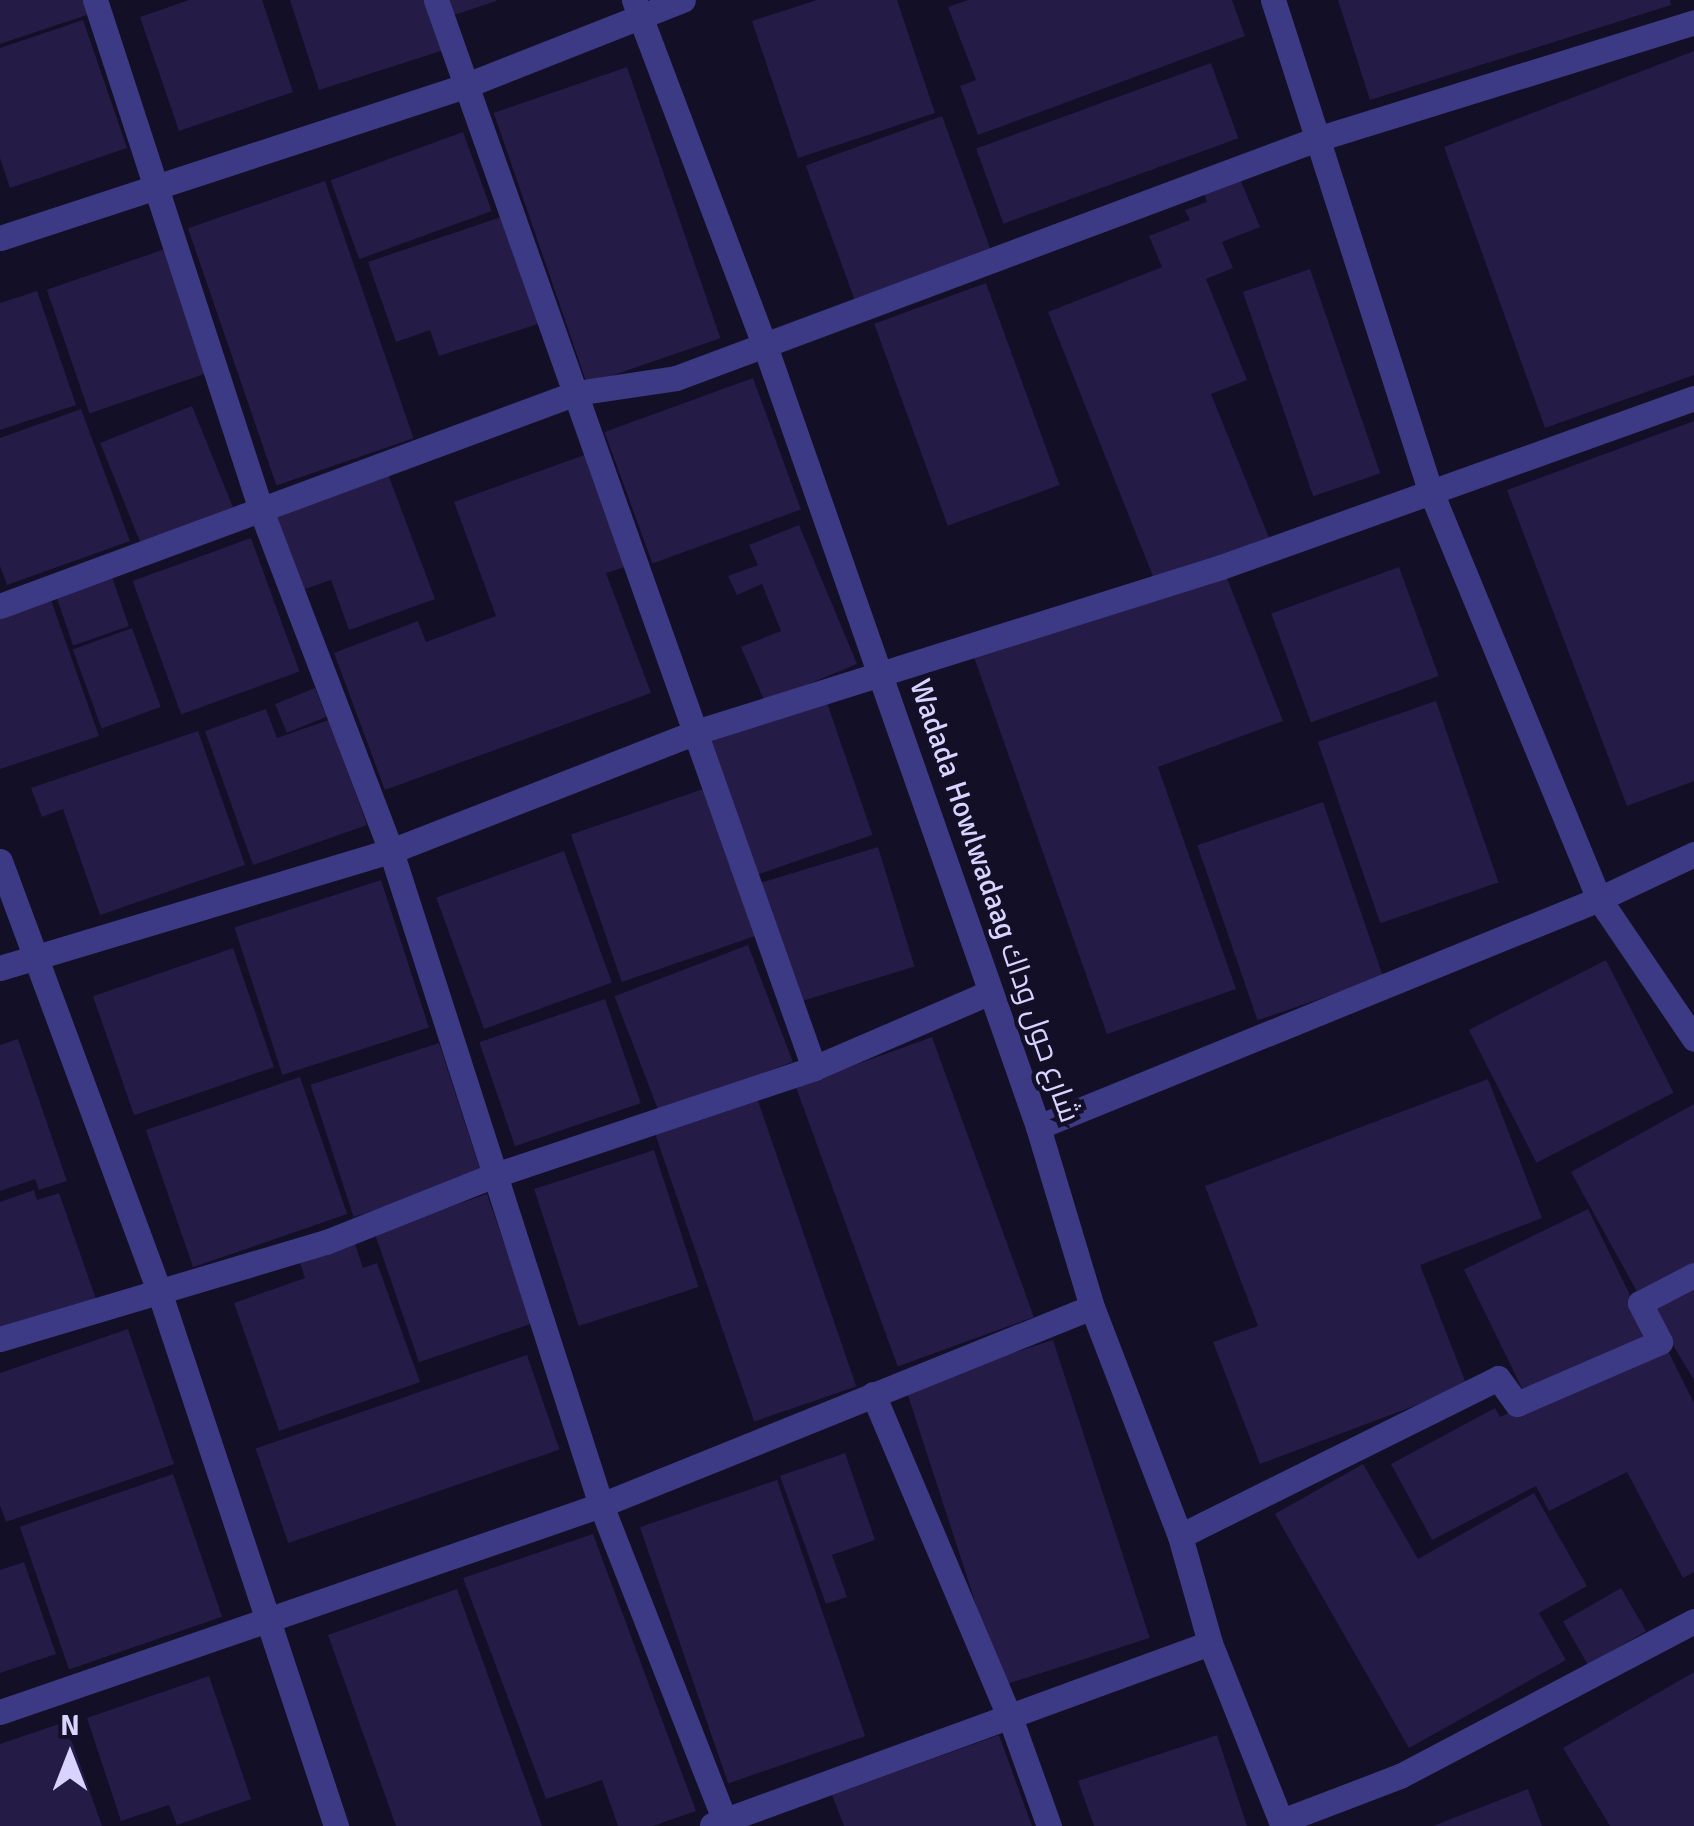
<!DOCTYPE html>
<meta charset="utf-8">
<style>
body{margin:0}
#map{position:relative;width:1694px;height:1826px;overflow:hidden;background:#130f26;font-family:Signika,Cairo,sans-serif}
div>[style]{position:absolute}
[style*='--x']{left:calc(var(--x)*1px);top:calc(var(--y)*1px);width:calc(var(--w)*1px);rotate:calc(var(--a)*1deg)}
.building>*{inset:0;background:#241b47;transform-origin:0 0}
.minor>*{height:25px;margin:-12.5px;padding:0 12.5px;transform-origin:12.5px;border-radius:12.5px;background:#3d3a85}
span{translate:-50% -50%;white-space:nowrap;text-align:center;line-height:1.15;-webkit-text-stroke:9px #130f26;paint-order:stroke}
.street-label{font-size:30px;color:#d9d4ff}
.north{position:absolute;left:20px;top:1706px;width:100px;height:100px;-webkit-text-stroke:8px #130f26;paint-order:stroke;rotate:0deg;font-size:28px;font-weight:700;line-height:40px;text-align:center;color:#d9d4ff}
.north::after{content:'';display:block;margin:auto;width:35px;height:45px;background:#d9d4ff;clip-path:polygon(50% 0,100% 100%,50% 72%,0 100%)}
</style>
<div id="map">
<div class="building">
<i style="clip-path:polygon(0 0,89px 0,93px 13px,0 44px)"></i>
<i style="clip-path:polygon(189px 0,262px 0,293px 92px,179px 131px,140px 17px)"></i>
<i style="clip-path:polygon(290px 0,428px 0,444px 50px,319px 90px)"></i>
<i style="clip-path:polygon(449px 0,496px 0,496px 1px,454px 15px)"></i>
<i style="clip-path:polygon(817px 0,897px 0,935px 113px,798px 158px,752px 21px)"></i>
<i style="clip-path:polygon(968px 0,1232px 0,1245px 36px,978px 135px,960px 86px,976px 80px,948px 7px)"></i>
<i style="clip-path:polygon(1338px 0,1670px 0,1671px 5px,1370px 100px)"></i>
<i style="clip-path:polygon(83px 20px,127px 148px,10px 188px,0 158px,0 48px)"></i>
<i style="clip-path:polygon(1694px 51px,1694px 375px,1545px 428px,1444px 147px)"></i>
<i style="left:1211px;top:63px;width:80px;height:250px;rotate:70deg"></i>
<i style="left:627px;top:67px;width:287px;height:141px;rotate:71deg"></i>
<i style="left:942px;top:116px;width:142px;height:145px;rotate:70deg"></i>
<i style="left:463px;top:132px;width:84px;height:141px;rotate:70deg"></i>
<i style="clip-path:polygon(1240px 179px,1260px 227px,1222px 242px,1233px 268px,1206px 279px,1247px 380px,1211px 394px,1270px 540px,1156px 584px,1048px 312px,1162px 267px,1149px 236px,1190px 220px,1185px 210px,1207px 202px,1204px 193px)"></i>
<i style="left:325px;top:181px;width:272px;height:145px;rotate:71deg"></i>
<i style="clip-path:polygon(507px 215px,544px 322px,439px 356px,430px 330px,396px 342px,368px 262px)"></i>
<i style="left:165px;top:249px;width:131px;height:125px;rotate:71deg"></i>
<i style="left:1310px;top:269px;width:216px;height:71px;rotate:71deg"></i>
<i style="left:986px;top:283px;width:215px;height:119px;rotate:70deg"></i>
<i style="clip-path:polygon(37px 291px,76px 405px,0 430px,0 303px)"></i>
<i style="left:753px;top:378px;width:140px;height:158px;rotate:70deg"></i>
<i style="left:192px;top:406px;width:109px;height:99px;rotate:68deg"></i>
<i style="clip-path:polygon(81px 409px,130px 541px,7px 585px,0 566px,0 438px)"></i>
<i style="clip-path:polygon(1694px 421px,1694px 781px,1627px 806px,1507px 490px)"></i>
<i style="clip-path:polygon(590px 453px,631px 565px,606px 573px,651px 693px,385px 790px,334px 653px,418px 621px,426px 642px,496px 616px,454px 502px)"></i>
<i style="clip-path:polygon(388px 474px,435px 599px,349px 630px,331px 580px,302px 590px,274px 516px)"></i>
<i style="clip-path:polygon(799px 525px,857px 664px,765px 702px,741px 647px,781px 631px,762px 584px,737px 595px,728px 576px,758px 565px,749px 545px)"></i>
<i style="left:251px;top:538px;width:142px;height:126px;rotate:70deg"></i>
<i style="left:1399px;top:567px;width:116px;height:136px;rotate:70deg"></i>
<i style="clip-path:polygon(1225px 573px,1283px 721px,1158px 767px,1236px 989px,1107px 1034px,974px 657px)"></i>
<i style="left:112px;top:577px;width:52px;height:59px;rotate:71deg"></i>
<i style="clip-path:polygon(51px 600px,99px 736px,0 769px,0 618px)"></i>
<i style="left:132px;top:628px;width:84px;height:63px;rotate:70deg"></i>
<i style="left:315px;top:688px;width:31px;height:43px;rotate:68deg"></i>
<i style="left:824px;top:694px;width:149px;height:127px;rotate:71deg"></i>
<i style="left:1436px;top:701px;width:192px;height:125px;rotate:71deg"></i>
<i style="clip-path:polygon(266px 709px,277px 738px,329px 720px,367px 825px,253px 865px,205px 731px)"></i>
<i style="clip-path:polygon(198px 731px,245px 865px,100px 915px,63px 809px,42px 817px,31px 788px)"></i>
<i style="left:709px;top:787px;width:156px;height:146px;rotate:71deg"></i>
<i style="left:1323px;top:802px;width:185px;height:133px;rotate:71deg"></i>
<i style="left:878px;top:847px;width:125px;height:126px;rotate:73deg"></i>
<i style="left:564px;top:851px;width:140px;height:136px;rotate:70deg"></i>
<i style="left:381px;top:880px;width:155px;height:154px;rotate:72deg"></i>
<i style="left:748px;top:945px;width:125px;height:143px;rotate:69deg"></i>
<i style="left:233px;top:948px;width:126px;height:148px;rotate:71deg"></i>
<i style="left:1606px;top:960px;width:149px;height:154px;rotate:63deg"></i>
<i style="left:605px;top:999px;width:110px;height:133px;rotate:71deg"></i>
<i style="left:932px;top:1037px;width:298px;height:145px;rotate:70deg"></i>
<i style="clip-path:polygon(18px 1039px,67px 1181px,39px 1190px,35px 1179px,0 1191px,0 1045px)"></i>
<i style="left:439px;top:1043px;width:139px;height:135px;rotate:72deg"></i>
<i style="left:300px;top:1077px;width:145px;height:163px;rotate:71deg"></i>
<i style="clip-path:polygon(1488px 1079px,1542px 1218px,1420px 1265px,1467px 1386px,1260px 1464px,1213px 1342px,1258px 1326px,1205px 1186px)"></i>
<i style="left:757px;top:1098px;width:305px;height:108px;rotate:71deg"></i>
<i style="clip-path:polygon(1694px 1104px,1694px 1270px,1641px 1299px,1571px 1172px)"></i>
<i style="left:654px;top:1150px;width:144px;height:126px;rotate:72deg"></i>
<i style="clip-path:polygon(34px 1190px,37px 1200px,59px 1193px,97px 1302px,0 1335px,0 1202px)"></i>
<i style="left:487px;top:1194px;width:137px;height:119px;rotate:71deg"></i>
<i style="left:1588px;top:1209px;width:140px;height:138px;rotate:64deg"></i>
<i style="clip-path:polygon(355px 1244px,363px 1268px,377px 1263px,420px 1382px,279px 1431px,234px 1303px,305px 1278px,300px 1263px)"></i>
<i style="clip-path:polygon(1694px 1281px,1694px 1380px,1650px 1307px)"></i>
<i style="clip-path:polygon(128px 1329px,174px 1464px,6px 1522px,0 1505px,0 1373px)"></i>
<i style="left:1053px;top:1340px;width:313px;height:155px;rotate:72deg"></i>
<i style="clip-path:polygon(1665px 1345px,1694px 1403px,1694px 1572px,1683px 1578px,1627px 1472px,1549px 1511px,1536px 1486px,1432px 1540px,1391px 1464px,1495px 1408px,1500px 1417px)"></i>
<i style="left:527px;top:1355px;width:100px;height:287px;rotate:71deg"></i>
<i style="clip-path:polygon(845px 1453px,875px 1540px,832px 1555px,847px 1597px,826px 1604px,780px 1476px)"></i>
<i style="clip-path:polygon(1363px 1464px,1418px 1559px,1534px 1493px,1587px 1586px,1539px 1613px,1566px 1660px,1409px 1748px,1275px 1514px)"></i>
<i style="left:173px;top:1474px;width:151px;height:162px;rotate:71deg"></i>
<i style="left:777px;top:1480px;width:271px;height:145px;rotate:71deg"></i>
<i style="clip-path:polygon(593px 1534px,696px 1811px,653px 1826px,618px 1826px,602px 1780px,546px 1799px,463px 1578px)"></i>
<i style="clip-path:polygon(24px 1562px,56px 1654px,0 1673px,0 1570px)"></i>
<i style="left:1621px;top:1588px;width:50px;height:67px;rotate:60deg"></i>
<i style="clip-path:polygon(457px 1589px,542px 1826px,396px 1826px,328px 1635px)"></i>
<i style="clip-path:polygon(1694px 1672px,1694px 1826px,1610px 1826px,1563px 1748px)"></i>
<i style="clip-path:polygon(209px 1676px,251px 1799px,177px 1825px,169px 1805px,121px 1821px,87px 1718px)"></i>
<i style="clip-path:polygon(65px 1722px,102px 1826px,0 1826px,0 1744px)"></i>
<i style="clip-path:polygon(999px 1735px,1032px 1826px,844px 1826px,832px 1795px)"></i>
<i style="clip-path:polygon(1217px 1735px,1247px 1826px,1094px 1826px,1078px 1781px)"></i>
<i style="clip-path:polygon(1528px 1789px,1542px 1826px,1433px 1826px)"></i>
</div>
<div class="minor">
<i style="--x:95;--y:0;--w:539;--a:71.97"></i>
<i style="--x:262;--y:513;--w:362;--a:69.1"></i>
<i style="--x:391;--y:851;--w:687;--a:72.2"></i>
<i style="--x:601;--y:1505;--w:345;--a:68.6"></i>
<i style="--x:436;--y:0;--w:1133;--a:70.51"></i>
<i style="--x:634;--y:0;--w:370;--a:69.3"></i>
<i style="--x:765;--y:346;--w:827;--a:70.73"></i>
<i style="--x:1038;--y:1127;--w:188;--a:73.3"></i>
<i style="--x:1092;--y:1307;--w:245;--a:69"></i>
<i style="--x:1180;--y:1536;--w:111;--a:74.3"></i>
<i style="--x:1210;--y:1643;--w:197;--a:68.3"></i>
<i style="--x:1273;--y:0;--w:511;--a:72.24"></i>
<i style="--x:1429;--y:487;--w:446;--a:67.6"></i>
<i style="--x:1599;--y:899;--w:169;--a:55.8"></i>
<i style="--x:0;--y:238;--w:491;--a:-18.1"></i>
<i style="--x:467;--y:85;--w:232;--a:-21.5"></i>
<i style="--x:0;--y:606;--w:614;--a:-20.29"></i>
<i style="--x:576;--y:393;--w:101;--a:-8.5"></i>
<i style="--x:676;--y:378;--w:684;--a:-20.45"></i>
<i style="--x:1317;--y:139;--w:395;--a:-17.2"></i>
<i style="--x:0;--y:861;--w:458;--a:69.7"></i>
<i style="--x:159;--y:1291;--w:564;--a:71.69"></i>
<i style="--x:0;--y:968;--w:408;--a:-16.7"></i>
<i style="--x:391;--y:851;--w:327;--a:-21.3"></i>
<i style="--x:696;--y:732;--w:550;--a:-17.45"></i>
<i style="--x:1221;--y:567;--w:502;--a:-19.66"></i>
<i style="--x:1038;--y:1127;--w:606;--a:-22.12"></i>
<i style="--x:1599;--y:899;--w:105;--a:-25.3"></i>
<i style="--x:0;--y:1339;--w:340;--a:-16.6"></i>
<i style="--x:326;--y:1242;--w:179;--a:-21.7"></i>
<i style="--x:492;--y:1176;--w:340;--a:-18.5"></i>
<i style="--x:814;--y:1068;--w:189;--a:-23.3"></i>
<i style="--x:873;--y:1394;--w:354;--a:67.1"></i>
<i style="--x:1011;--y:1720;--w:113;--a:70.3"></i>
<i style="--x:1180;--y:1536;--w:355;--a:-26.4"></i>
<i style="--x:1498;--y:1378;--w:32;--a:54"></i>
<i style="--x:1517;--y:1404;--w:156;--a:-23.4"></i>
<i style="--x:1660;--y:1342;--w:44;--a:-117.1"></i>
<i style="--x:1640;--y:1303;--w:61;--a:-27.4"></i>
<i style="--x:0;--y:1712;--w:636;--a:-19.01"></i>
<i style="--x:601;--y:1505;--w:529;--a:-21.96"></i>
<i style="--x:1282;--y:1821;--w:126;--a:-20.9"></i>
<i style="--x:1400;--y:1776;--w:332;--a:-27.8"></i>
<i style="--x:712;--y:1825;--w:530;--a:-20.08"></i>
</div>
<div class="street-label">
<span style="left:994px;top:901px;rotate:71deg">Wadada Howlwadaag شارع حول وداك</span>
</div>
<div class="north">N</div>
</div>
